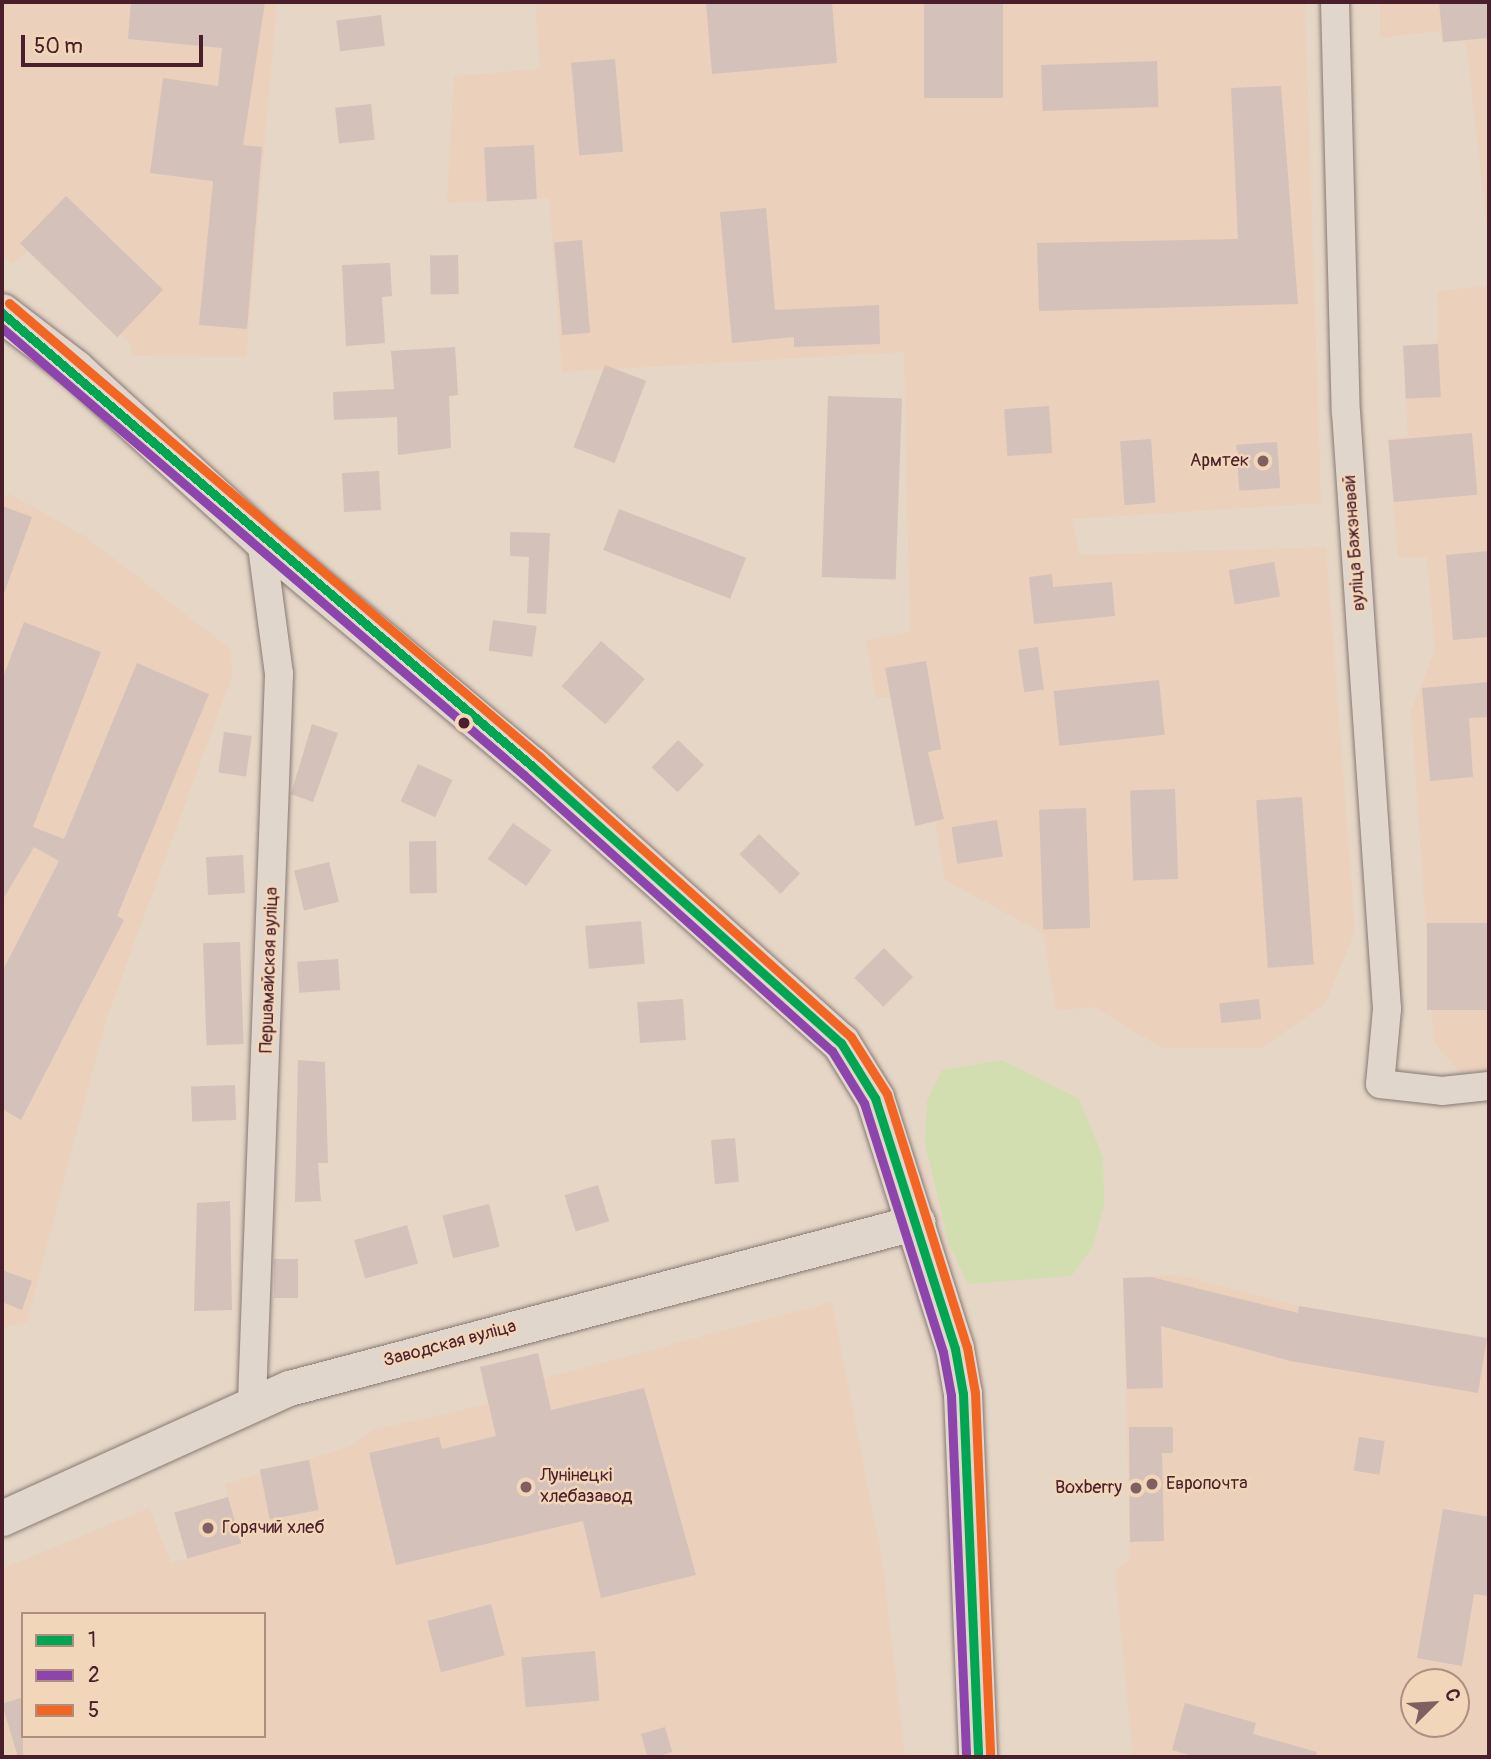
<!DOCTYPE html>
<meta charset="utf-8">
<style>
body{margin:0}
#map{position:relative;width:1491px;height:1759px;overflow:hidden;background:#e5d6c6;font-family:Pangolin,sans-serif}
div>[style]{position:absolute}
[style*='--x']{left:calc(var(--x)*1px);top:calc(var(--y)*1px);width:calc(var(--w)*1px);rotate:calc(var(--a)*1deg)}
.built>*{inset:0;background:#ebd0bc}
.green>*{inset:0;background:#d2deb0}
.building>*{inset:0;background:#d4c1b9;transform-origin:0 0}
.roads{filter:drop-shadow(0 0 2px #887974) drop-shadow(0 0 2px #887974)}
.minor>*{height:28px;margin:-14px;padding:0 14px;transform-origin:14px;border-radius:14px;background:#e0d6cb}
.tertiary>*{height:35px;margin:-17.5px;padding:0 17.5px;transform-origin:17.5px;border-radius:17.5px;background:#e0d6cb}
.primary>*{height:38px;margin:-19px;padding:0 19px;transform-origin:19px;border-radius:19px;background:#e0d6cb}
.bus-1>*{height:9px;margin:-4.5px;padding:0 4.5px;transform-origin:4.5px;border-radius:4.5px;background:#00a651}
.bus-2>*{height:9px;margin:-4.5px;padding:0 4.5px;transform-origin:4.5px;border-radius:4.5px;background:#8e44ad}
.bus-3>*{height:9px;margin:-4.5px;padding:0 4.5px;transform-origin:4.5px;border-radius:4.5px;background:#f26522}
.dots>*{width:19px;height:19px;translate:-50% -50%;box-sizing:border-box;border:4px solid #f2d6b9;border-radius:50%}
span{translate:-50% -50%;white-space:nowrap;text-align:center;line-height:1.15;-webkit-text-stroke:5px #f2d6b9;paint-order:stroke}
.poi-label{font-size:18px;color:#4a1f2b}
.right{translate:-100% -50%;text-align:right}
.left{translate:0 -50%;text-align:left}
.street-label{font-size:18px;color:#4a1f2b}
.frame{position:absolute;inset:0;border:4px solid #4a1f2b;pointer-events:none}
.legend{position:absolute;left:21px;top:1612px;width:245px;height:126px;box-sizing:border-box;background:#f2d6b9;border:2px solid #af8d80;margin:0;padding:9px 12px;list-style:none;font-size:21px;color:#4a1f2b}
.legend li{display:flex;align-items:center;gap:14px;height:35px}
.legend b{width:35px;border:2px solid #af8d80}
.north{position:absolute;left:1400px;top:1668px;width:70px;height:70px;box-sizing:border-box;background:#f2d6b9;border:2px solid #af8d80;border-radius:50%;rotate:66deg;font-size:19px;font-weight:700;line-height:28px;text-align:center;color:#4a1f2b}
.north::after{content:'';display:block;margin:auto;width:24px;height:32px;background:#805f61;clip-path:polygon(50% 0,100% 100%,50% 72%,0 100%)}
.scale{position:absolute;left:21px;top:35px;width:182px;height:32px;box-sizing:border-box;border:4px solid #4a1f2b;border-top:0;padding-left:9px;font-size:21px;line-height:24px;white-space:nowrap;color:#4a1f2b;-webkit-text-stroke:5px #f2d6b9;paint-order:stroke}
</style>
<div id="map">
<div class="built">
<i style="clip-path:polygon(2px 2px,277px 2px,246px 357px,132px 356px,131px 344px,28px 251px,13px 264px,2px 255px)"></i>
<i style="clip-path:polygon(535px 2px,1305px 2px,1321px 503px,1073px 519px,1079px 555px,1326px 547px,1355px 932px,1325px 1004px,1261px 1048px,1162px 1048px,1094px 1007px,1056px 1010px,1043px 933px,945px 880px,935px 821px,915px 826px,890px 698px,876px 697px,866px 640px,910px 632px,904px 352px,562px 372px,549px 198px,447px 203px,454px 76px,540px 69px)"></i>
<i style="clip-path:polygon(1380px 2px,1489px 2px,1489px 245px,1466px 41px,1443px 42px,1438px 31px,1380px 38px)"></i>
<i style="clip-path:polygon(1489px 286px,1489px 1070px,1460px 1072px,1434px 1043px,1411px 711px,1435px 650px,1427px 558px,1398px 558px,1388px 439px,1408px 437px,1403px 346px,1438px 343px,1437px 291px)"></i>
<i style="clip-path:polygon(10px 494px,86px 537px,230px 649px,232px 676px,106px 1020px,27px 1321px,2px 1328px,2px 497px)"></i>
<i style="clip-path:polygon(evenodd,1179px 1275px,1299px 1306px,1487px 1338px,1489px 1757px,1133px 1757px,1115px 1571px,1130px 1559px,1123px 1278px,1179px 1275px,1414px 1682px,1456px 1682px,1456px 1724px,1414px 1724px,1414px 1682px)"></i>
<i style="clip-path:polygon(evenodd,832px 1302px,883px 1566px,905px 1757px,2px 1757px,2px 1569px,149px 1508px,171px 1563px,241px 1543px,225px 1484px,352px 1446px,373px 1430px,488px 1404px,480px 1367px,538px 1353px,545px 1378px,832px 1302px,23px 1614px,264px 1614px,264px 1736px,23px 1736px,23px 1614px)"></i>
</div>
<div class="green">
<i style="clip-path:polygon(1002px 1060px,1079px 1099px,1103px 1157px,1104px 1206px,1092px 1248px,1071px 1276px,968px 1284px,949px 1244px,925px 1143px,927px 1101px,942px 1070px)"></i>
</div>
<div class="building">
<i style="clip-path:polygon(131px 2px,265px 2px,243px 145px,262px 147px,247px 329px,199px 325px,213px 181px,150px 173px,163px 78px,218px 86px,222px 48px,128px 39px)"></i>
<i style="clip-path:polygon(706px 2px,832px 2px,837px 63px,712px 74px)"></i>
<i style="left:924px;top:2px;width:79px;height:96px"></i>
<i style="clip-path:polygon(1439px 2px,1489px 2px,1489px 38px,1443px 42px)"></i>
<i style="left:381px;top:15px;width:31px;height:45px;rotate:83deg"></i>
<i style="left:615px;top:59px;width:93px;height:44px;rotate:85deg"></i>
<i style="left:1157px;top:61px;width:46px;height:116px;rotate:88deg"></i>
<i style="clip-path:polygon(1281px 86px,1298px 304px,1039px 311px,1037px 243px,1238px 239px,1231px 88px)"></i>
<i style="left:371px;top:104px;width:36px;height:36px;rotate:84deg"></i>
<i style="left:534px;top:145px;width:54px;height:50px;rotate:87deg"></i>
<i style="left:66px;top:196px;width:135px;height:66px;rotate:44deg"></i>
<i style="clip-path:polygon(766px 208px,775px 310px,879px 305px,880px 344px,794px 347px,794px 337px,732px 343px,720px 212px)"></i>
<i style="left:582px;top:240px;width:93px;height:28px;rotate:85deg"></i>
<i style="left:458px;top:255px;width:39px;height:28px;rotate:89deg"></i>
<i style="clip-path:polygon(390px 263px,392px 296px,382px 297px,385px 343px,346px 346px,342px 265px)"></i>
<i style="left:1438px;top:344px;width:53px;height:35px;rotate:87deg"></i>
<i style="clip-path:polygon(455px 347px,458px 395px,449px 396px,451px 448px,398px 455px,397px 417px,334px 420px,333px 392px,394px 389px,391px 351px)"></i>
<i style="left:605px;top:365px;width:44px;height:88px;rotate:21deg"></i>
<i style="left:828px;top:396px;width:74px;height:181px;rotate:2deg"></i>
<i style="left:1049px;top:406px;width:47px;height:45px;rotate:86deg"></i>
<i style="left:1472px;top:433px;width:62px;height:84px;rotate:85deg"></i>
<i style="left:1151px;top:439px;width:64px;height:31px;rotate:86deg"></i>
<i style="left:1277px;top:442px;width:46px;height:41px;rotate:86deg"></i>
<i style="left:379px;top:471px;width:39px;height:37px;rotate:87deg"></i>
<i style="clip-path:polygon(2px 506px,32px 517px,4px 593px,2px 593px)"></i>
<i style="left:619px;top:509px;width:136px;height:44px;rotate:21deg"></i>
<i style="clip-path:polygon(510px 532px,550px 533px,546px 614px,527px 613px,529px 557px,510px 556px)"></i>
<i style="clip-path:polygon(1489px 551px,1489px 637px,1453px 640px,1446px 555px)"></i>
<i style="left:1274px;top:562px;width:35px;height:46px;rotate:80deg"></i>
<i style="clip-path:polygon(1052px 574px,1053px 587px,1112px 582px,1115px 616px,1034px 624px,1029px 577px)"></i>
<i style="left:493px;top:620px;width:44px;height:31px;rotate:8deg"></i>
<i style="clip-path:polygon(24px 622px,101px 652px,33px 827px,64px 839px,137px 663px,209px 694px,117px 916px,124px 920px,21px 1120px,2px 1109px,2px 972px,59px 861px,34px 847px,2px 901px,2px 680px)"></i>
<i style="left:601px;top:641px;width:58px;height:60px;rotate:41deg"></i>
<i style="left:1038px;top:647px;width:43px;height:20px;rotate:82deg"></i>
<i style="clip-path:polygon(926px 661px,941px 749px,928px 752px,944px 819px,915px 826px,885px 668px)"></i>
<i style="left:1159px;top:680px;width:55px;height:106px;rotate:84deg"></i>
<i style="clip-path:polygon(1489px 682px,1489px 717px,1469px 718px,1473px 777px,1430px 781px,1422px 688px)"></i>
<i style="clip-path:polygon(312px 724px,338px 733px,313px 802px,291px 794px)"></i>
<i style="left:224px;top:732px;width:28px;height:41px;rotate:8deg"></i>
<i style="left:678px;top:740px;width:36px;height:38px;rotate:44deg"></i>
<i style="left:418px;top:764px;width:38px;height:41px;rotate:25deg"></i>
<i style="left:1175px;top:789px;width:90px;height:45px;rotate:88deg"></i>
<i style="left:1302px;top:797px;width:168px;height:46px;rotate:86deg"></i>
<i style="left:1086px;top:808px;width:120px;height:47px;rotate:88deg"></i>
<i style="left:997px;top:820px;width:37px;height:46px;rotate:81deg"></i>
<i style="left:513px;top:823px;width:47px;height:44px;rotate:35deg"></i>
<i style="left:759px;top:834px;width:57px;height:28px;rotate:44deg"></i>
<i style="left:436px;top:841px;width:52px;height:27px;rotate:89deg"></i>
<i style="left:243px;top:855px;width:38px;height:37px;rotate:87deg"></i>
<i style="left:329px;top:862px;width:41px;height:36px;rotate:76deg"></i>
<i style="left:641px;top:921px;width:43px;height:56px;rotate:85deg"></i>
<i style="left:1489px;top:923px;width:87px;height:62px;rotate:90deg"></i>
<i style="left:240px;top:942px;width:102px;height:37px;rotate:88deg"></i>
<i style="left:884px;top:948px;width:41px;height:42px;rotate:45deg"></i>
<i style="left:338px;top:959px;width:31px;height:41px;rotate:86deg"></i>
<i style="left:683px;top:999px;width:41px;height:46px;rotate:86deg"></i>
<i style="left:1259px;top:999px;width:20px;height:40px;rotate:84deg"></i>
<i style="clip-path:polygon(298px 1060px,325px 1062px,328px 1163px,318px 1163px,321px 1201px,295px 1202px)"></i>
<i style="left:235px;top:1085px;width:35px;height:44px;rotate:88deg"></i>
<i style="left:735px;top:1138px;width:44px;height:24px;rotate:85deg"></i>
<i style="left:598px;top:1185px;width:38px;height:35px;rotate:73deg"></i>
<i style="clip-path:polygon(230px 1201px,232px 1310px,194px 1311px,197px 1203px)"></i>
<i style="left:489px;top:1204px;width:44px;height:48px;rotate:76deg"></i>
<i style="left:407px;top:1225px;width:40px;height:55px;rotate:74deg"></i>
<i style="left:274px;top:1259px;width:24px;height:39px"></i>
<i style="clip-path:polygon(2px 1270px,32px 1281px,22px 1310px,2px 1302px)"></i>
<i style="clip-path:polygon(1151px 1277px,1298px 1313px,1299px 1306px,1487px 1338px,1478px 1393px,1290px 1361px,1161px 1326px,1163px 1388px,1127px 1389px,1123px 1278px)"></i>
<i style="clip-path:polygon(538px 1353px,551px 1410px,644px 1388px,696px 1575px,601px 1598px,583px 1521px,396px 1565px,369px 1453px,439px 1437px,442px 1449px,496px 1436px,480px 1367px)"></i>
<i style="clip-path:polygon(1129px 1427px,1173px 1427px,1173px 1453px,1162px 1453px,1164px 1541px,1130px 1542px)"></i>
<i style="left:1359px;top:1437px;width:26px;height:34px;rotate:9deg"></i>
<i style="left:309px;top:1460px;width:51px;height:50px;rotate:79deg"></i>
<i style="left:228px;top:1497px;width:48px;height:56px;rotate:74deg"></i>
<i style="clip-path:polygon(1443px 1509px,1489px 1517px,1489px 1596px,1474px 1594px,1462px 1666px,1417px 1658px)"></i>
<i style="left:491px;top:1604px;width:53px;height:66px;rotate:75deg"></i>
<i style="left:595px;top:1651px;width:50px;height:74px;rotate:85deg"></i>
<i style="clip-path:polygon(23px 1697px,23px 1757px,18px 1757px,2px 1704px)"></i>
<i style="clip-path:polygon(1185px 1703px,1256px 1723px,1253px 1734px,1317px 1752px,1316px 1757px,1196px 1757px,1172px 1750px)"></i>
<i style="left:665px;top:1727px;width:26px;height:25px;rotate:74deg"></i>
</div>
<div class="roads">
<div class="minor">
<i style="--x:1335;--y:2;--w:410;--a:88.5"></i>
<i style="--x:1346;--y:412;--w:598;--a:86.07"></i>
<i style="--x:1387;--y:1009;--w:75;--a:95.3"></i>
<i style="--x:1380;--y:1084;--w:62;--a:6.4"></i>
<i style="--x:1442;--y:1091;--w:47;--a:-6.1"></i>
<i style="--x:252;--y:1401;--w:728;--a:-87.87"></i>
<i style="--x:279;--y:674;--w:136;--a:-97.6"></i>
</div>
<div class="tertiary">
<i style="--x:2;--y:1518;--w:315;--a:-24.4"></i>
<i style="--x:289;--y:1388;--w:650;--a:-14.81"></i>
</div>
<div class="primary">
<i style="--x:2;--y:313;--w:92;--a:37.5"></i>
<i style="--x:75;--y:369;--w:252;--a:42.4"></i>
<i style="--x:261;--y:539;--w:354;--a:40"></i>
<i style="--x:532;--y:766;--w:415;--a:41.9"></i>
<i style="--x:841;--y:1043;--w:65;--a:58.3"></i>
<i style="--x:875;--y:1098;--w:263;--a:72.3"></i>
<i style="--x:955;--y:1349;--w:46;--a:79.9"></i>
<i style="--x:963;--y:1394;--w:363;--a:87.6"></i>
</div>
</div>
<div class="bus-1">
<i style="--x:2;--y:313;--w:697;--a:40.52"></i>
<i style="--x:532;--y:766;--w:415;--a:41.9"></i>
<i style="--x:841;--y:1043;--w:65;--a:58.3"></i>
<i style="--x:875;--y:1098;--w:263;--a:72.3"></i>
<i style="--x:955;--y:1349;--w:46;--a:79.9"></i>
<i style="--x:963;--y:1394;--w:363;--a:87.6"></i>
</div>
<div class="bus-2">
<i style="--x:2;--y:328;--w:687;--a:40.57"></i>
<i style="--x:524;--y:775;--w:414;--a:41.9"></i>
<i style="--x:832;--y:1051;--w:61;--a:58.4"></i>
<i style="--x:864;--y:1103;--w:261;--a:72.4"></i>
<i style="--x:943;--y:1352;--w:44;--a:79.5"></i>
<i style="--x:951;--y:1395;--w:362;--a:87.6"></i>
</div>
<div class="bus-3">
<i style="--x:9;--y:303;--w:699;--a:40.53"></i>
<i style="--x:540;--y:757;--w:418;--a:42"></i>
<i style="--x:851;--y:1037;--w:67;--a:57.7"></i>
<i style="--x:887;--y:1094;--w:265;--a:72.5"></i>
<i style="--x:967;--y:1347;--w:47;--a:80.1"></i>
<i style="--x:975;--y:1393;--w:363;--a:87.6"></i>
</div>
<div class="dots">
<i style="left:1263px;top:461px;background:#805f61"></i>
<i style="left:464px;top:723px;background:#4a1f2b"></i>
<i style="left:1152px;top:1484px;background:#805f61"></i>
<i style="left:526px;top:1487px;background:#805f61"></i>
<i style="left:1136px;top:1488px;background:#805f61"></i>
<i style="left:208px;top:1528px;background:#805f61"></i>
</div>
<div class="poi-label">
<span class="right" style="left:1249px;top:461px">Армтек</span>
<span class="left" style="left:540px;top:1487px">Лунінецкі<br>хлебазавод</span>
<span class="left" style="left:1166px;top:1484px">Европочта</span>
<span class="right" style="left:1122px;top:1488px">Boxberry</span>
<span class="left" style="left:222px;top:1528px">Горячий хлеб</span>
</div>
<div class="street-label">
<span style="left:1355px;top:543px;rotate:-94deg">вуліца Бажэнавай</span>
<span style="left:270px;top:970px;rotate:-88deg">Першамайская вуліца</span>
<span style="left:450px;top:1344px;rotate:-15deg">Заводская вуліца</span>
</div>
<div class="frame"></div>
<ul class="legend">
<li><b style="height:9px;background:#00a651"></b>1</li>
<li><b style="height:9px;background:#8e44ad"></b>2</li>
<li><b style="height:9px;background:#f26522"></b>5</li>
</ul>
<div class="north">С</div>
<div class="scale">50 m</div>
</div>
